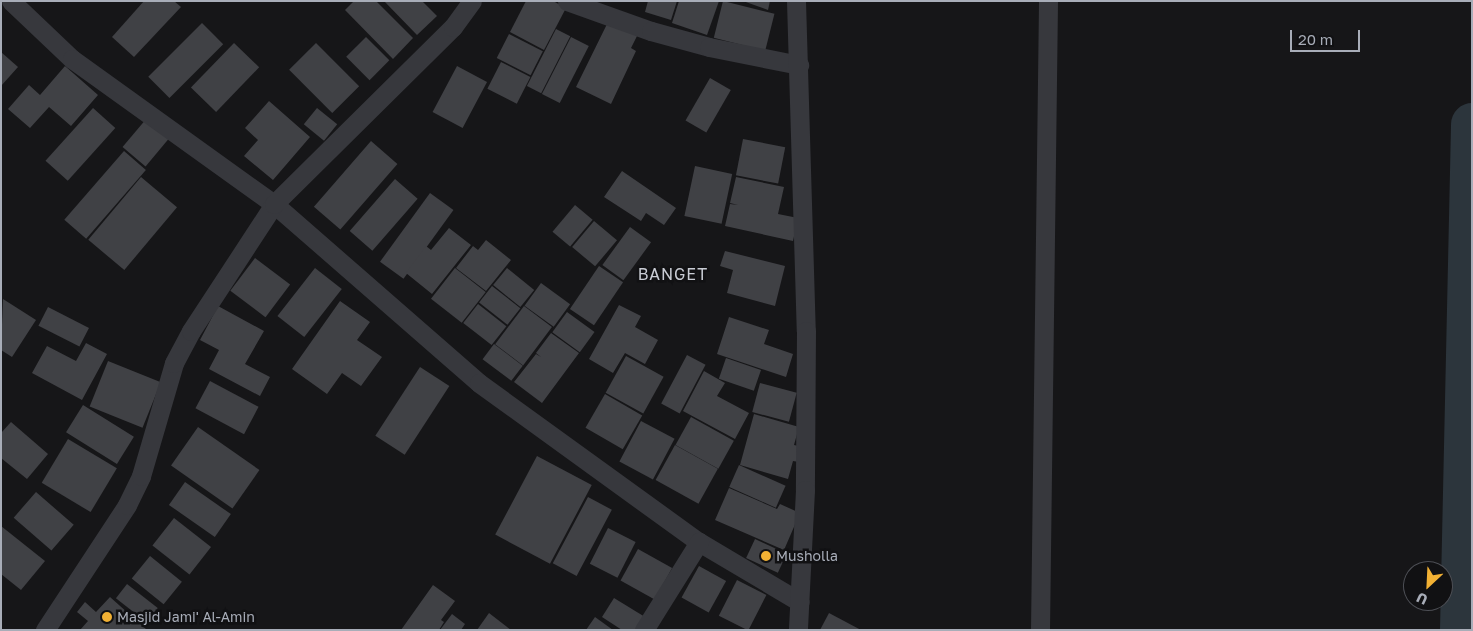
<!DOCTYPE html>
<style>
body{margin:0}
#map{position:relative;width:1473px;height:631px;overflow:hidden;background:#161618;font-family:"Golos Text",sans-serif}
div>[style]{position:absolute}
[style*='--x']{left:calc(var(--x)*1px);top:calc(var(--y)*1px);width:calc(var(--w)*1px);rotate:calc(var(--a)*1deg)}
.river>*{height:42px;margin:-21px;padding:0 21px;transform-origin:21px;border-radius:21px;background:#2c353c}
.building>*{inset:0;background:#404145;transform-origin:0 0}
.minor>*{height:19px;margin:-9.5px;padding:0 9.5px;transform-origin:9.5px;border-radius:9.5px;background:#37383d}
.dots>*{width:14px;height:14px;translate:-50% -50%;box-sizing:border-box;border:2px solid #111113;border-radius:50%}
span{translate:-50% -50%;white-space:nowrap;text-align:center;line-height:1.15;-webkit-text-stroke:5px #111113;paint-order:stroke}
.poi-label{font-size:14px;color:#a8adb8}
.left{translate:0 -50%;text-align:left}
.quarter-label{font-size:16px;color:#c9ccd4;letter-spacing:1px}
.frame{position:absolute;inset:0;border:2px solid #a8adb8;pointer-events:none}
.north{position:absolute;left:1403px;top:561px;width:50px;height:50px;box-sizing:border-box;background:#111113;border:1px solid #4d4f55;border-radius:50%;rotate:205deg;font-size:14px;font-weight:700;line-height:20px;text-align:center;color:#a8adb8}
.north::after{content:'';display:block;margin:auto;width:18px;height:22px;background:#f2b134;clip-path:polygon(50% 0,100% 100%,50% 72%,0 100%)}
.scale{position:absolute;left:1290px;top:30px;width:70px;height:22px;box-sizing:border-box;border:2px solid #a8adb8;border-top:0;padding-left:6px;font-size:15px;line-height:18px;white-space:nowrap;color:#a8adb8;-webkit-text-stroke:4px #111113;paint-order:stroke}
</style>
<div id="map">
<div class="river">
<i style="--x:1461;--y:630;--w:506;--a:-88.75"></i>
</div>
<div class="building">
<i style="clip-path:polygon(144px 1px,174px 1px,181px 7px,134px 57px,112px 37px)"></i>
<i style="clip-path:polygon(354px 1px,376px 1px,413px 38px,393px 59px,345px 10px)"></i>
<i style="clip-path:polygon(384px 1px,422px 1px,437px 16px,417px 35px)"></i>
<i style="clip-path:polygon(526px 1px,553px 1px,566px 8px,544px 50px,510px 32px)"></i>
<i style="clip-path:polygon(648px 1px,677px 1px,671px 20px,645px 12px)"></i>
<i style="clip-path:polygon(679px 1px,719px 1px,707px 35px,672px 23px)"></i>
<i style="left:723px;top:1px;width:53px;height:38px;rotate:14deg"></i>
<i style="clip-path:polygon(743px 1px,770px 1px,768px 10px)"></i>
<i style="clip-path:polygon(608px 22px,637px 36px,631px 48px,636px 51px,611px 104px,576px 87px)"></i>
<i style="left:202px;top:23px;width:30px;height:76px;rotate:45deg"></i>
<i style="left:556px;top:29px;width:16px;height:64px;rotate:27deg"></i>
<i style="left:509px;top:34px;width:38px;height:27px;rotate:27deg"></i>
<i style="left:366px;top:37px;width:33px;height:28px;rotate:45deg"></i>
<i style="left:571px;top:37px;width:20px;height:64px;rotate:27deg"></i>
<i style="left:234px;top:43px;width:35px;height:62px;rotate:44deg"></i>
<i style="left:316px;top:43px;width:61px;height:38px;rotate:45deg"></i>
<i style="clip-path:polygon(1px 52px,18px 67px,1px 86px)"></i>
<i style="left:501px;top:62px;width:33px;height:30px;rotate:27deg"></i>
<i style="clip-path:polygon(65px 66px,98px 95px,71px 126px,49px 107px,30px 128px,8px 109px,29px 85px,40px 95px)"></i>
<i style="left:457px;top:66px;width:34px;height:52px;rotate:28deg"></i>
<i style="left:710px;top:78px;width:24px;height:49px;rotate:30deg"></i>
<i style="clip-path:polygon(269px 101px,310px 137px,273px 180px,244px 156px,258px 140px,245px 128px)"></i>
<i style="left:93px;top:108px;width:30px;height:71px;rotate:42deg"></i>
<i style="left:317px;top:108px;width:26px;height:21px;rotate:39deg"></i>
<i style="left:147px;top:118px;width:30px;height:38px;rotate:40deg"></i>
<i style="left:743px;top:139px;width:43px;height:37px;rotate:11deg"></i>
<i style="left:371px;top:141px;width:35px;height:87px;rotate:41deg"></i>
<i style="left:124px;top:151px;width:29px;height:91px;rotate:41deg"></i>
<i style="left:695px;top:166px;width:38px;height:51px;rotate:12deg"></i>
<i style="clip-path:polygon(622px 171px,676px 208px,664px 225px,646px 213px,641px 221px,604px 197px)"></i>
<i style="left:141px;top:177px;width:47px;height:82px;rotate:40deg"></i>
<i style="clip-path:polygon(736px 177px,784px 187px,778px 214px,798px 218px,793px 241px,725px 226px,730px 204px,738px 205px,730px 203px)"></i>
<i style="left:395px;top:179px;width:30px;height:69px;rotate:41deg"></i>
<i style="left:430px;top:193px;width:29px;height:85px;rotate:36deg"></i>
<i style="left:575px;top:205px;width:23px;height:35px;rotate:40deg"></i>
<i style="left:594px;top:221px;width:30px;height:34px;rotate:40deg"></i>
<i style="left:630px;top:227px;width:26px;height:47px;rotate:36deg"></i>
<i style="clip-path:polygon(449px 228px,471px 245px,432px 294px,406px 273px,426px 246px,431px 250px)"></i>
<i style="clip-path:polygon(486px 240px,511px 260px,486px 291px,456px 268px,473px 246px,478px 250px)"></i>
<i style="clip-path:polygon(725px 251px,785px 266px,775px 306px,727px 293px,733px 270px,720px 266px)"></i>
<i style="left:255px;top:258px;width:44px;height:41px;rotate:37deg"></i>
<i style="left:599px;top:266px;width:29px;height:52px;rotate:34deg"></i>
<i style="left:315px;top:268px;width:34px;height:61px;rotate:38deg"></i>
<i style="left:455px;top:268px;width:39px;height:39px;rotate:38deg"></i>
<i style="left:507px;top:268px;width:35px;height:22px;rotate:39deg"></i>
<i style="left:541px;top:283px;width:36px;height:28px;rotate:36deg"></i>
<i style="left:492px;top:286px;width:36px;height:21px;rotate:38deg"></i>
<i style="clip-path:polygon(3px 299px,36px 320px,12px 357px,1px 350px)"></i>
<i style="clip-path:polygon(340px 301px,370px 322px,357px 340px,382px 357px,361px 386px,342px 373px,327px 394px,292px 369px)"></i>
<i style="left:478px;top:304px;width:36px;height:24px;rotate:38deg"></i>
<i style="clip-path:polygon(619px 305px,641px 316px,635px 327px,658px 340px,645px 364px,625px 353px,613px 373px,589px 359px)"></i>
<i style="clip-path:polygon(218px 306px,264px 331px,245px 364px,270px 377px,260px 396px,209px 369px,219px 350px,200px 340px)"></i>
<i style="left:524px;top:306px;width:35px;height:48px;rotate:37deg"></i>
<i style="left:48px;top:307px;width:46px;height:21px;rotate:27deg"></i>
<i style="left:567px;top:312px;width:34px;height:25px;rotate:36deg"></i>
<i style="clip-path:polygon(729px 317px,769px 330px,764px 344px,793px 354px,786px 377px,717px 354px)"></i>
<i style="clip-path:polygon(551px 333px,579px 353px,542px 403px,514px 382px,536px 354px,541px 357px,536px 353px)"></i>
<i style="clip-path:polygon(86px 343px,107px 354px,82px 400px,32px 373px,47px 346px,76px 361px)"></i>
<i style="left:494px;top:344px;width:36px;height:19px;rotate:37deg"></i>
<i style="left:687px;top:355px;width:21px;height:55px;rotate:28deg"></i>
<i style="left:626px;top:356px;width:43px;height:42px;rotate:29deg"></i>
<i style="left:726px;top:358px;width:37px;height:22px;rotate:19deg"></i>
<i style="left:108px;top:361px;width:57px;height:49px;rotate:22deg"></i>
<i style="left:420px;top:367px;width:35px;height:82px;rotate:33deg"></i>
<i style="clip-path:polygon(704px 371px,725px 383px,717px 396px,749px 413px,735px 439px,683px 411px)"></i>
<i style="left:210px;top:381px;width:55px;height:31px;rotate:28deg"></i>
<i style="left:760px;top:383px;width:38px;height:30px;rotate:15deg"></i>
<i style="left:605px;top:394px;width:43px;height:39px;rotate:30deg"></i>
<i style="left:83px;top:405px;width:60px;height:32px;rotate:32deg"></i>
<i style="clip-path:polygon(754px 414px,799px 427px,794px 445px,803px 447px,799px 462px,793px 461px,788px 479px,740px 465px)"></i>
<i style="left:691px;top:417px;width:49px;height:32px;rotate:29deg"></i>
<i style="left:641px;top:421px;width:38px;height:46px;rotate:28deg"></i>
<i style="clip-path:polygon(11px 422px,48px 454px,27px 479px,1px 458px,1px 433px)"></i>
<i style="left:198px;top:427px;width:75px;height:47px;rotate:35deg"></i>
<i style="left:68px;top:439px;width:57px;height:51px;rotate:31deg"></i>
<i style="left:675px;top:445px;width:49px;height:40px;rotate:29deg"></i>
<i style="left:537px;top:456px;width:62px;height:89px;rotate:28deg"></i>
<i style="left:739px;top:465px;width:51px;height:24px;rotate:24deg"></i>
<i style="left:185px;top:482px;width:56px;height:28px;rotate:35deg"></i>
<i style="clip-path:polygon(729px 488px,777px 509px,780px 504px,800px 513px,784px 550px,715px 520px)"></i>
<i style="left:36px;top:492px;width:50px;height:34px;rotate:41deg"></i>
<i style="left:588px;top:497px;width:27px;height:75px;rotate:28deg"></i>
<i style="left:174px;top:518px;width:47px;height:35px;rotate:38deg"></i>
<i style="clip-path:polygon(1px 526px,45px 561px,21px 590px,1px 574px)"></i>
<i style="left:608px;top:528px;width:31px;height:40px;rotate:27deg"></i>
<i style="left:755px;top:539px;width:35px;height:21px;rotate:25deg"></i>
<i style="left:638px;top:549px;width:39px;height:36px;rotate:29deg"></i>
<i style="left:150px;top:556px;width:41px;height:29px;rotate:39deg"></i>
<i style="left:699px;top:566px;width:31px;height:36px;rotate:29deg"></i>
<i style="left:737px;top:580px;width:33px;height:40px;rotate:27deg"></i>
<i style="left:127px;top:584px;width:39px;height:18px;rotate:38deg"></i>
<i style="clip-path:polygon(433px 585px,455px 601px,441px 620px,444px 622px,439px 630px,401px 630px)"></i>
<i style="clip-path:polygon(110px 597px,147px 630px,80px 630px,88px 621px,77px 612px,85px 602px,96px 612px)"></i>
<i style="clip-path:polygon(614px 598px,645px 617px,637px 630px,622px 630px,602px 617px)"></i>
<i style="clip-path:polygon(489px 613px,511px 630px,477px 630px)"></i>
<i style="clip-path:polygon(829px 613px,861px 630px,820px 630px)"></i>
<i style="clip-path:polygon(452px 614px,465px 624px,461px 630px,440px 630px)"></i>
<i style="clip-path:polygon(595px 617px,613px 630px,586px 630px)"></i>
</div>
<div class="minor">
<i style="--x:11;--y:1;--w:84;--a:43.6"></i>
<i style="--x:72;--y:59;--w:249;--a:35.7"></i>
<i style="--x:274;--y:204;--w:272;--a:41.1"></i>
<i style="--x:479;--y:383;--w:271;--a:35.9"></i>
<i style="--x:699;--y:542;--w:117;--a:30.7"></i>
<i style="--x:567;--y:1;--w:89;--a:19.7"></i>
<i style="--x:651;--y:31;--w:60;--a:15.4"></i>
<i style="--x:709;--y:47;--w:92;--a:11.3"></i>
<i style="--x:796;--y:1;--w:330;--a:88.3"></i>
<i style="--x:806;--y:331;--w:159;--a:90.4"></i>
<i style="--x:805;--y:490;--w:140;--a:92.9"></i>
<i style="--x:45;--y:630;--w:149;--a:-56.7"></i>
<i style="--x:127;--y:505;--w:32;--a:-64"></i>
<i style="--x:141;--y:476;--w:118;--a:-73.7"></i>
<i style="--x:174;--y:363;--w:36;--a:-62"></i>
<i style="--x:191;--y:331;--w:152;--a:-56.8"></i>
<i style="--x:274;--y:204;--w:252;--a:-44.7"></i>
<i style="--x:453;--y:27;--w:32;--a:-54"></i>
<i style="--x:644;--y:630;--w:104;--a:-58"></i>
<i style="--x:1040;--y:630;--w:629;--a:-89.27"></i>
</div>
<div class="dots">
<i style="left:766px;top:556px;background:#f2b134"></i>
<i style="left:107px;top:617px;background:#f2b134"></i>
</div>
<div class="poi-label">
<span class="left" style="left:776px;top:556px">Musholla</span>
<span class="left" style="left:117px;top:617px">Masjid Jami' Al-Amin</span>
</div>
<div class="quarter-label">
<span style="left:673px;top:274px">BANGET</span>
</div>
<div class="frame"></div>
<div class="north">U</div>
<div class="scale">20 m</div>
</div>
